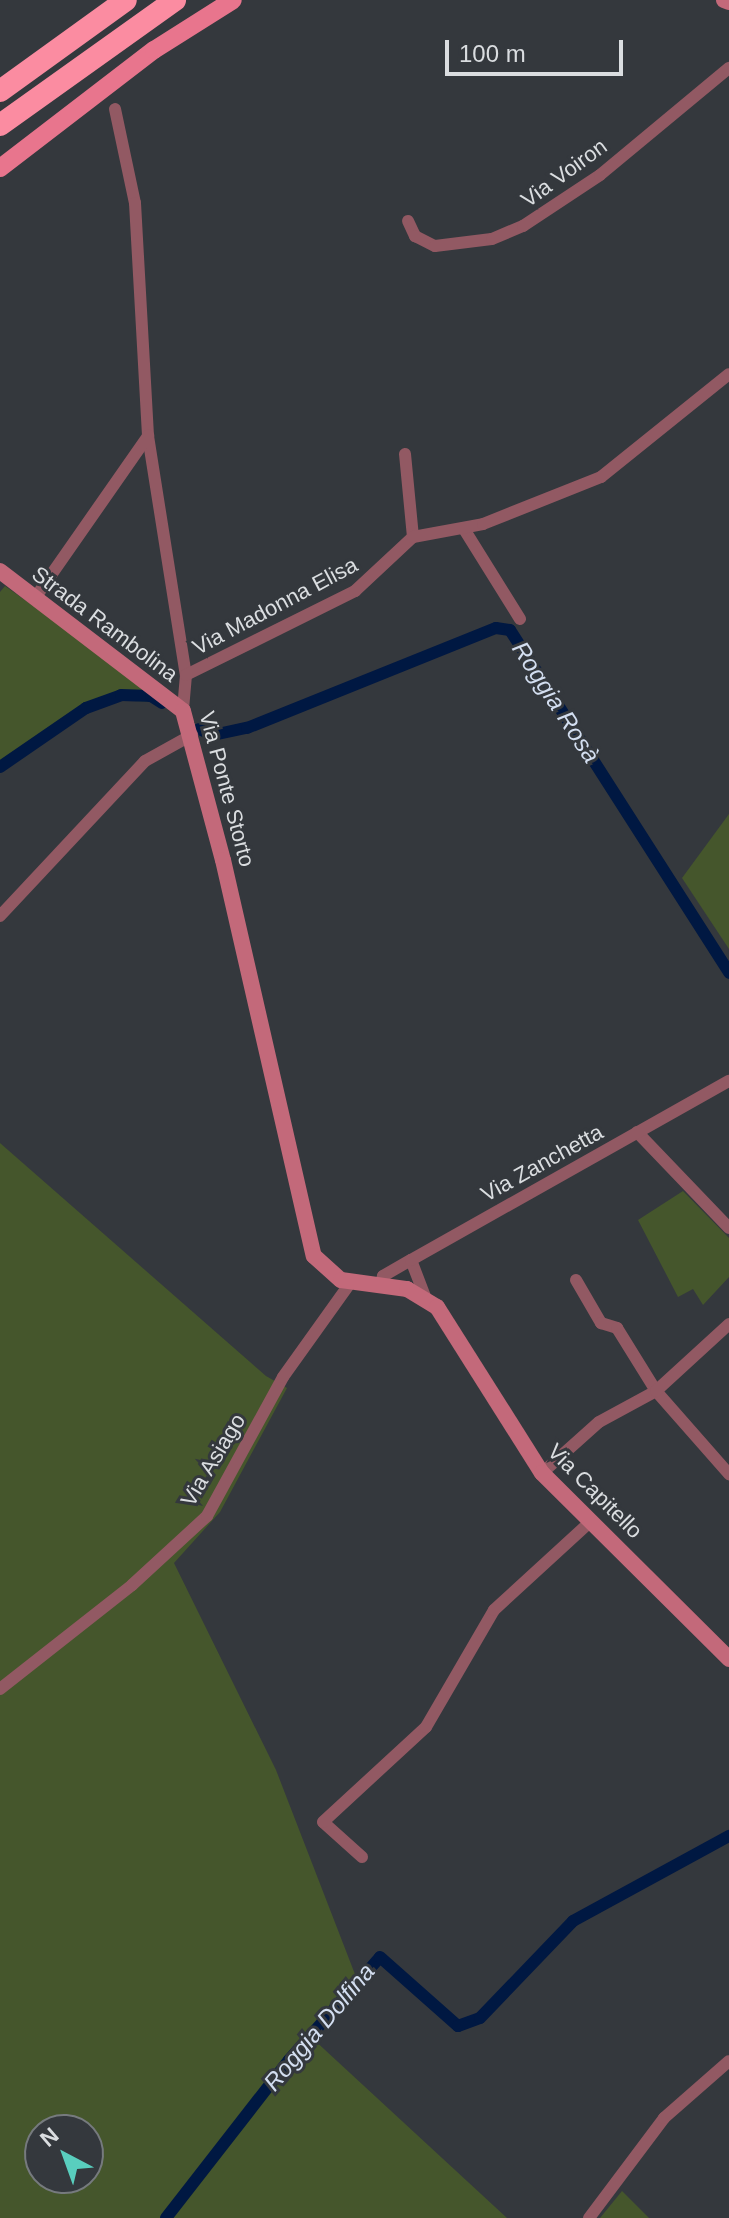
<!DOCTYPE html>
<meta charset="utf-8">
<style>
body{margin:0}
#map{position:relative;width:729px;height:2218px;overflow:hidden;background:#34383d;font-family:Arial,sans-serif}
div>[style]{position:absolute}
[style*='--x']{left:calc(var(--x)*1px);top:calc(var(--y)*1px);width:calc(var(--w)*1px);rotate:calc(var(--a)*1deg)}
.green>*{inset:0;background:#45562c}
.canal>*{height:12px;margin:-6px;padding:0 6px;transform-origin:6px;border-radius:6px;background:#001842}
.street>*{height:12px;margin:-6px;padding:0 6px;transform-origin:6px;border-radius:6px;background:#925963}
.secondary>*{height:16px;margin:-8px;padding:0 8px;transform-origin:8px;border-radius:8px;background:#c3697a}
.primary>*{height:18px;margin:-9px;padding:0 9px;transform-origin:9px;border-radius:9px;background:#e8758d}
.highway>*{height:22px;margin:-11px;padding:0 11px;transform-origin:11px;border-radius:11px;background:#fb8ca1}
span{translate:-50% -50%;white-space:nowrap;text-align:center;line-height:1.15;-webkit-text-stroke:6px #34383d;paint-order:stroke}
.street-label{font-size:22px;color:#dadde0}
.water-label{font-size:24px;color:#d3def0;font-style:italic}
.north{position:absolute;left:24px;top:2114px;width:80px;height:80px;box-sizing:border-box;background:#34383d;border:2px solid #767a7e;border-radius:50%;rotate:319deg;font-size:22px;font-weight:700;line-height:32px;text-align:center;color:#dadde0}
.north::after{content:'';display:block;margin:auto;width:28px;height:36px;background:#59cebe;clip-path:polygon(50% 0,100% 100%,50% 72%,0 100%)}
.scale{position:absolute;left:445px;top:40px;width:178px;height:36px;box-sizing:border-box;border:4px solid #dadde0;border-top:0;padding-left:10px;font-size:24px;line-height:28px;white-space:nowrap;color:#dadde0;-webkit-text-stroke:6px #34383d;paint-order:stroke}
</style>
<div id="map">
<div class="green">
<i style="clip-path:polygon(5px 586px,149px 687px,148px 702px,122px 700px,91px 709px,0 772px,0 592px)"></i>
<i style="clip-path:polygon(729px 814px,729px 949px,682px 878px)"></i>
<i style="clip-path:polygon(evenodd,0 1143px,266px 1376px,287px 1388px,220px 1512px,174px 1563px,276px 1770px,358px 1982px,311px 2037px,507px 2218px,0 2218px,0 1143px,40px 2130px,88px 2130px,88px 2178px,40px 2178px,40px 2130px)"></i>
<i style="clip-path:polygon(683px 1191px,729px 1238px,729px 1277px,703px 1305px,693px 1289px,678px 1297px,638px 1220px)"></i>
<i style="clip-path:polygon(622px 2191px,649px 2218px,600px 2218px)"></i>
</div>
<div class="canal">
<i style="--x:199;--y:729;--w:15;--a:23"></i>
<i style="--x:213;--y:735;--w:35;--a:-12"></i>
<i style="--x:247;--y:728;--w:268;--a:-21.9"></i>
<i style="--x:496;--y:628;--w:14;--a:8"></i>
<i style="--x:510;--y:630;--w:407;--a:57.4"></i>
<i style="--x:0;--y:767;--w:104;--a:-34.5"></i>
<i style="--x:86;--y:708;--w:37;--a:-20"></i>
<i style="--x:121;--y:695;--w:30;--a:2"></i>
<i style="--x:151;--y:696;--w:13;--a:32"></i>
<i style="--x:166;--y:2218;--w:200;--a:-52.1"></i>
<i style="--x:289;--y:2060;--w:137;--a:-48.5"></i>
<i style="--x:380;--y:1957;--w:104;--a:41.5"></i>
<i style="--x:458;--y:2026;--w:23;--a:-20"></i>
<i style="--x:480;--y:2018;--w:134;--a:-46.2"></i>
<i style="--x:573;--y:1921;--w:178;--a:-28.6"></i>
</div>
<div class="street">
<i style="--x:115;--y:109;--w:96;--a:78"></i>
<i style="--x:135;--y:203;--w:233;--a:86.8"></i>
<i style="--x:148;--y:436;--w:242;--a:81"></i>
<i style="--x:186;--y:675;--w:36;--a:95"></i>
<i style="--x:408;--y:221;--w:17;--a:65"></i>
<i style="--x:415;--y:236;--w:22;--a:27"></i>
<i style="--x:435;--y:246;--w:57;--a:-7"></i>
<i style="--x:492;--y:239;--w:34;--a:-23"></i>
<i style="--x:523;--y:226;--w:92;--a:-33.5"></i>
<i style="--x:600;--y:175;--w:168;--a:-39.7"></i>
<i style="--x:405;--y:454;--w:83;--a:84.5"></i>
<i style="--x:464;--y:529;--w:106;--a:58.1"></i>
<i style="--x:35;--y:598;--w:198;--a:-55.1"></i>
<i style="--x:186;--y:675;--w:189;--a:-26.4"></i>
<i style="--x:355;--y:591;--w:79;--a:-43"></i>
<i style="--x:413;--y:537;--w:71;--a:-10.5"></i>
<i style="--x:483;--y:524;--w:127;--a:-21.7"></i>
<i style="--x:601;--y:477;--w:164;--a:-38.8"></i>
<i style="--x:0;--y:916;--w:212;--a:-46.9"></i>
<i style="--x:145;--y:761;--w:54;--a:-29"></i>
<i style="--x:637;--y:1132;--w:133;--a:46.2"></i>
<i style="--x:411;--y:1260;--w:40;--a:69"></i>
<i style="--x:576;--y:1280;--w:50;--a:59.8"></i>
<i style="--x:601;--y:1323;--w:17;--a:17"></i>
<i style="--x:617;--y:1328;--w:74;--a:58.2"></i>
<i style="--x:656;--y:1391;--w:111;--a:48.7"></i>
<i style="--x:381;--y:1284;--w:8;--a:-76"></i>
<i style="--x:383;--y:1276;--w:32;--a:-30"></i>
<i style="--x:411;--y:1260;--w:365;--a:-29.4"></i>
<i style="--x:542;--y:1473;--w:76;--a:-41.8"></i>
<i style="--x:599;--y:1422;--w:65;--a:-28.5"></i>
<i style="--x:656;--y:1391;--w:99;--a:-42.5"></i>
<i style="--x:0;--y:1689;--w:168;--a:-38.2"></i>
<i style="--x:132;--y:1585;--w:102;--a:-42.6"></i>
<i style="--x:207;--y:1516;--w:158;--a:-61.3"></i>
<i style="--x:283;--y:1377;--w:117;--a:-54.4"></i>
<i style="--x:362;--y:1857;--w:52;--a:-138.1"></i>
<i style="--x:323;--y:1822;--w:140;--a:-42.7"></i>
<i style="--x:426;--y:1727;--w:135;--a:-59.8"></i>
<i style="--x:494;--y:1610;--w:130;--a:-42.5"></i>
<i style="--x:589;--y:2218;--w:125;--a:-53.1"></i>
<i style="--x:664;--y:2118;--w:86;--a:-41.2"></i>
</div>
<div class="secondary">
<i style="--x:724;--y:0;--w:5;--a:22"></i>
<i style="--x:0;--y:571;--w:230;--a:37.4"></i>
<i style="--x:183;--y:711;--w:154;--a:75"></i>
<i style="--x:223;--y:860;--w:406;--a:77.1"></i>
<i style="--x:314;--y:1256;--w:36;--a:42"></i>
<i style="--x:341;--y:1280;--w:67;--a:7.8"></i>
<i style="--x:407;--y:1289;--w:35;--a:31"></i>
<i style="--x:437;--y:1307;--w:196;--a:57.7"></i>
<i style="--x:542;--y:1473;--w:264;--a:44.8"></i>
</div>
<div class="primary">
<i style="--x:0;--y:168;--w:194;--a:-37.5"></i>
<i style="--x:154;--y:50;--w:93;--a:-32.3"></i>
</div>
<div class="highway">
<i style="--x:0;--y:91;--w:155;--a:-35.8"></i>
<i style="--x:0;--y:125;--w:215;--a:-35.5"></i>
</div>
<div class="street-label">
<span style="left:564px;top:173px;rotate:-36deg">Via Voiron</span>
<span style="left:275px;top:606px;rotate:-28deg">Via Madonna Elisa</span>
<span style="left:105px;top:624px;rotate:37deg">Strada Rambolina</span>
<span style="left:227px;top:789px;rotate:75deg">Via Ponte Storto</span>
<span style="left:542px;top:1163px;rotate:-29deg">Via Zanchetta</span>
<span style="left:213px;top:1460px;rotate:-59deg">Via Asiago</span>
<span style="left:595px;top:1491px;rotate:45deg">Via Capitello</span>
</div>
<div class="water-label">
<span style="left:556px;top:702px;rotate:57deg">Roggia Rosà</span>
<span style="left:319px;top:2027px;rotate:-50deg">Roggia Dolfina</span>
</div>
<div class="north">N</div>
<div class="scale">100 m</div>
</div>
